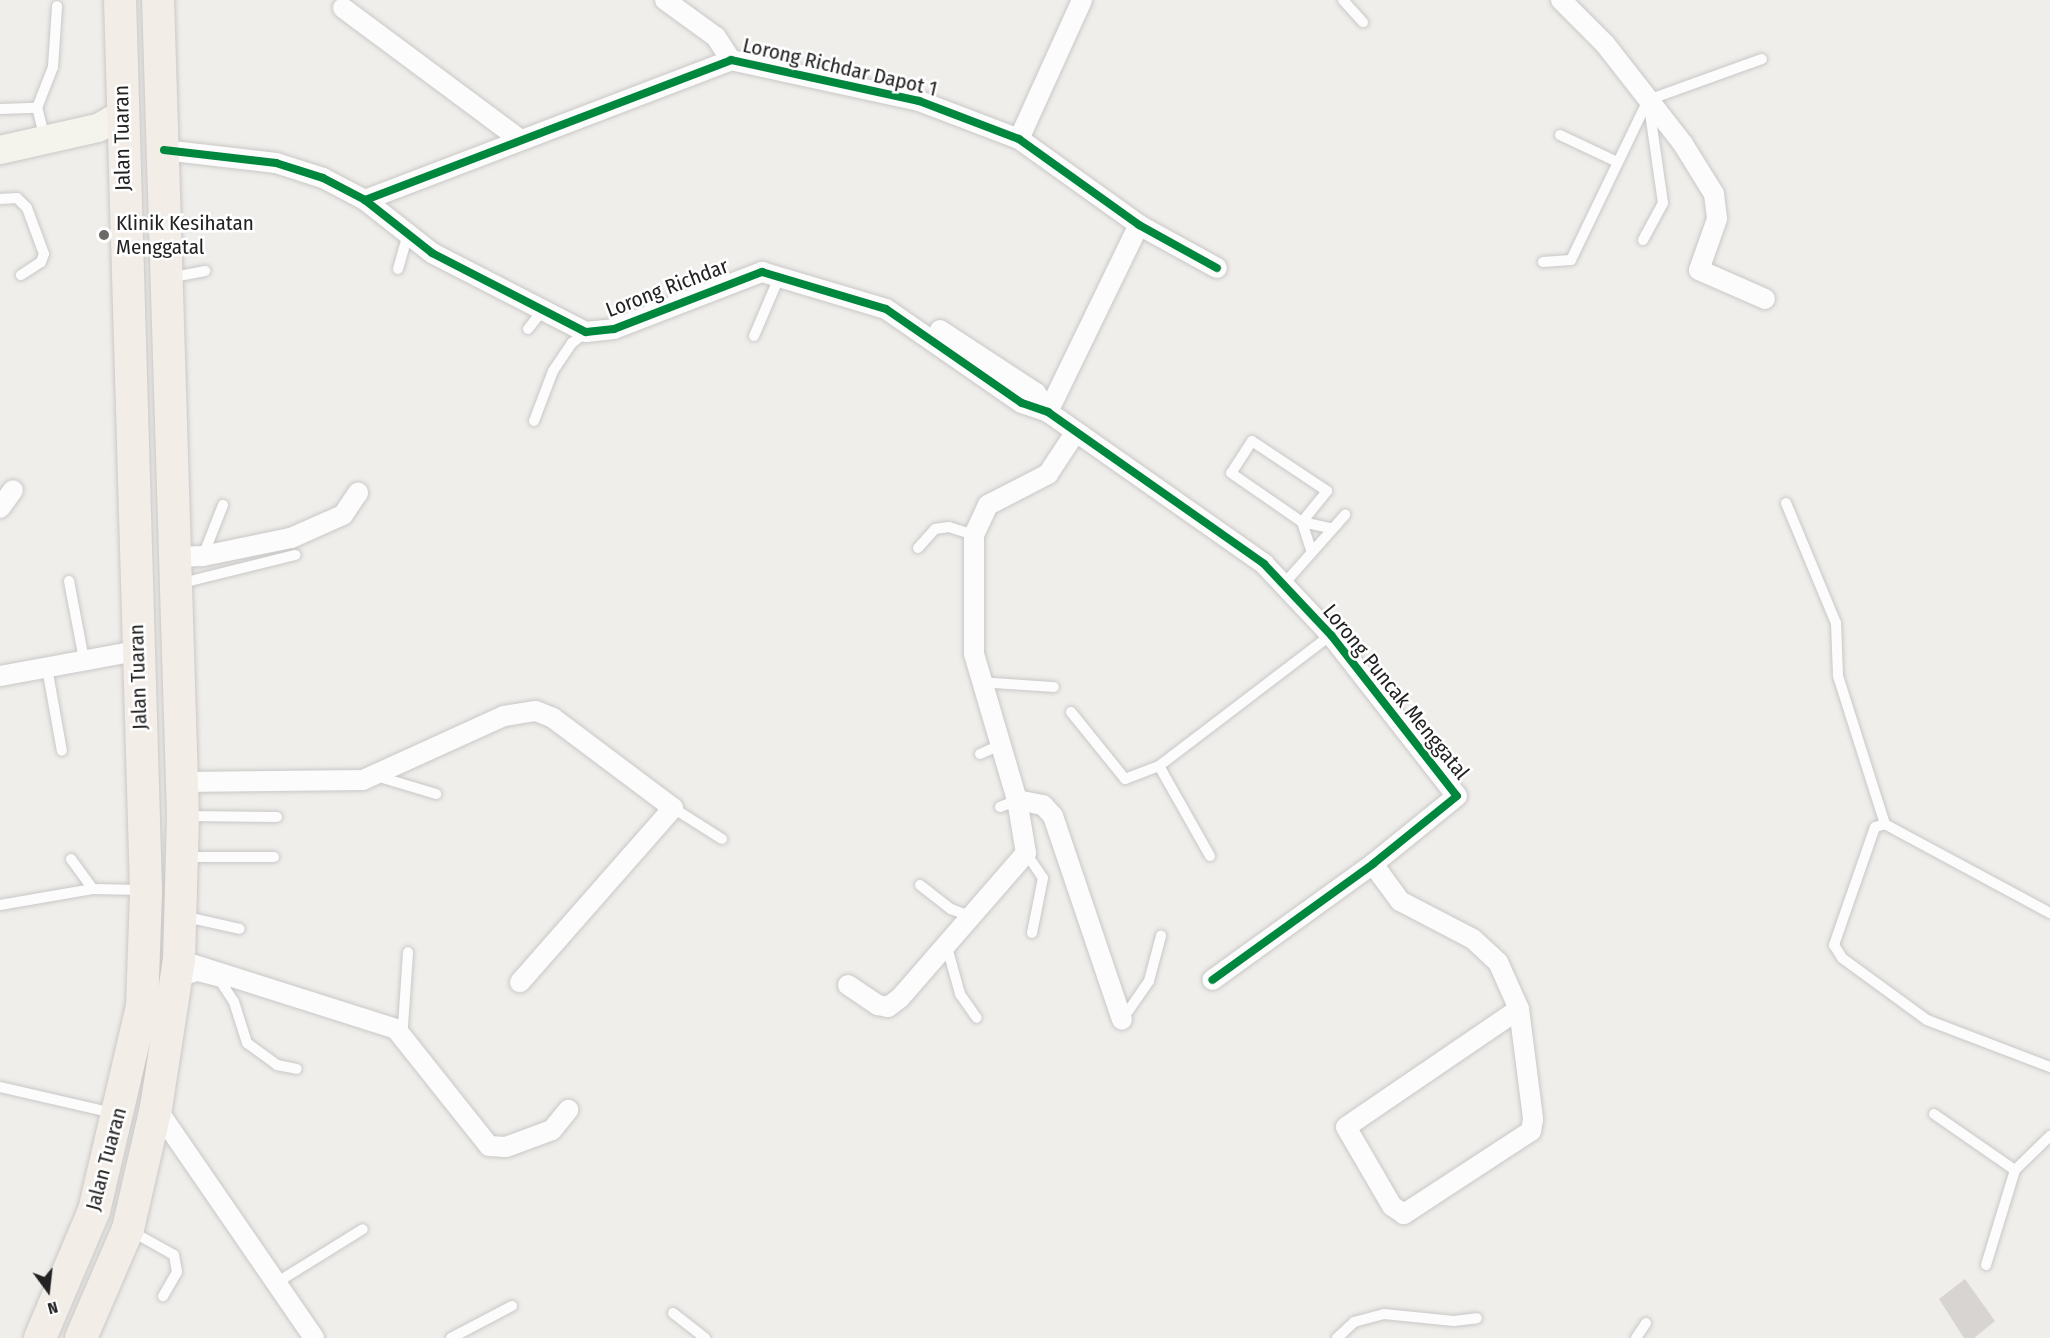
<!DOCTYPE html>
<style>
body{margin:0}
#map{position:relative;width:2050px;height:1338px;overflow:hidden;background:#f0eeeb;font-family:"Fira Sans Condensed",sans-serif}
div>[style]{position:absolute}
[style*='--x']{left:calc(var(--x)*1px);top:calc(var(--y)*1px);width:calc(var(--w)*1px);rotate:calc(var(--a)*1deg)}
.building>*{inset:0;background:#d7d4d2}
.roads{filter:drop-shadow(0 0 2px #c9c8c7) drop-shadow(0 0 2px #c9c8c7)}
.service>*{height:10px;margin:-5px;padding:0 5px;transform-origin:5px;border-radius:5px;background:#fdfcfc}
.minor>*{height:20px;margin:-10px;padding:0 10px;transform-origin:10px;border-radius:10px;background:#fdfcfc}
.secondary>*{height:28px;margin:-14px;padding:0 14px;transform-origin:14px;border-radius:14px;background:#f4f4ed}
.primary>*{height:32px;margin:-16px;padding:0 16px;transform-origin:16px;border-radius:16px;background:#f3ede7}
.cycleway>*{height:8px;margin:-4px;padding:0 4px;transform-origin:4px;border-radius:4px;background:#00873e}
.dots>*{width:16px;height:16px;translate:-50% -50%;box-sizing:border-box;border:3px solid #fff;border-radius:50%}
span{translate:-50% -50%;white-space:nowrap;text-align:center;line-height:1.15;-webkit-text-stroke:5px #fff;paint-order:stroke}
.street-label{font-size:21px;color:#222}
.poi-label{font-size:21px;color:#222}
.left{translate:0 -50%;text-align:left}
.north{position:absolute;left:18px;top:1260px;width:60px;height:60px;-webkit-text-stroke:4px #fff;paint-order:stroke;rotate:165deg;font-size:16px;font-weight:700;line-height:24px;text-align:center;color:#222}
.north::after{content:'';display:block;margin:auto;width:21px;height:27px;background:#222;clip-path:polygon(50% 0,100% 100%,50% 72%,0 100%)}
</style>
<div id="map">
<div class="building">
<i style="clip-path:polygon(1965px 1279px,1995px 1321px,1974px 1338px,1964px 1338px,1939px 1299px)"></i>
</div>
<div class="roads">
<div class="service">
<i style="--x:1343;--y:0;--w:30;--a:48"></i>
<i style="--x:0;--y:109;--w:37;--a:-2"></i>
<i style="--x:1560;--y:135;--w:61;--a:25.3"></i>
<i style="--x:45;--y:139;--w:32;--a:-104"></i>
<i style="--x:37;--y:108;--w:44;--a:-68.7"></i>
<i style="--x:53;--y:67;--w:61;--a:-86.2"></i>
<i style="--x:0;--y:199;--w:17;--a:-3"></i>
<i style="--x:17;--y:198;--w:14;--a:45"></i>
<i style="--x:27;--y:208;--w:49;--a:69.7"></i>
<i style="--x:44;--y:254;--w:9;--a:111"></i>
<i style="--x:41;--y:262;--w:24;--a:147"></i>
<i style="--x:1643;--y:240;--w:42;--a:-61.6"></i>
<i style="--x:1663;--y:203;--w:98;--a:-98.2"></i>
<i style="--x:1543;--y:262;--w:28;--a:-4"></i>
<i style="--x:1571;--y:260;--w:178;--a:-64.3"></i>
<i style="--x:1648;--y:100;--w:121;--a:-19.8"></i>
<i style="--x:398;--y:269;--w:33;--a:-74"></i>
<i style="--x:169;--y:278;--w:37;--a:-11"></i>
<i style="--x:528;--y:329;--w:23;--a:-52"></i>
<i style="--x:754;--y:336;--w:66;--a:-66.9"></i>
<i style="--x:534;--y:421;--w:53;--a:-69.2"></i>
<i style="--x:553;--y:371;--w:34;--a:-56"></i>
<i style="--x:572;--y:343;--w:18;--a:-38"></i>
<i style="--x:1786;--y:503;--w:130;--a:67.4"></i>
<i style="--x:1836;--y:623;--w:53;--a:87.8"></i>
<i style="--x:1838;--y:676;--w:155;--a:72.4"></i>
<i style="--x:1302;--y:522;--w:40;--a:-51"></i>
<i style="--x:1327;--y:491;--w:90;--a:-146.3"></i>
<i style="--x:1252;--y:441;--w:38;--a:123"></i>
<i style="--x:1231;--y:473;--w:86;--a:34.6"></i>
<i style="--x:1302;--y:522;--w:29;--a:72"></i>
<i style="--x:1302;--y:522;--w:29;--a:12"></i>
<i style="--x:918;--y:548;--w:25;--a:-48"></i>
<i style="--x:935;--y:529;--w:14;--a:-8"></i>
<i style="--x:949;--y:527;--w:26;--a:18"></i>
<i style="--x:203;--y:556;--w:55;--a:-68.6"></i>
<i style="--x:69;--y:581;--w:80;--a:79.2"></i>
<i style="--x:178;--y:584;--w:121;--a:-13.9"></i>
<i style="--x:1283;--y:585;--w:94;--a:-48.5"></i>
<i style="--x:47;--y:668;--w:84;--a:79.8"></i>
<i style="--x:980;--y:682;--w:74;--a:3.9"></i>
<i style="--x:1071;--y:712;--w:86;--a:51.1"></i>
<i style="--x:1125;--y:779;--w:36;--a:-21"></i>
<i style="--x:980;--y:754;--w:20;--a:-24"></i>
<i style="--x:376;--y:776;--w:63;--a:16.7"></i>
<i style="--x:1000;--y:807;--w:18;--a:-22"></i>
<i style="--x:673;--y:808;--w:58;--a:32.3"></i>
<i style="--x:186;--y:816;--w:91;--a:0.6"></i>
<i style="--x:1026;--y:853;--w:30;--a:56"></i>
<i style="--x:1043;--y:878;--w:56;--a:101.3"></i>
<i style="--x:1210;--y:856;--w:103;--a:-119.5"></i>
<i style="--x:1159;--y:766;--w:216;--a:-37.3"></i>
<i style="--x:184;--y:857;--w:90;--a:0"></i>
<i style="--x:71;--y:859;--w:37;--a:54"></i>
<i style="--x:920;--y:885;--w:39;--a:38"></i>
<i style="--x:951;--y:909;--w:25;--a:21"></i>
<i style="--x:0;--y:905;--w:94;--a:-9.8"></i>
<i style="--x:93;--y:889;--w:49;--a:1.2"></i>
<i style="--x:2050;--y:913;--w:187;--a:-151.7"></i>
<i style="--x:1885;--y:824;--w:10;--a:163"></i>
<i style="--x:1875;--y:827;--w:125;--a:109.2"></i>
<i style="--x:1834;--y:945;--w:15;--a:58"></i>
<i style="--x:1842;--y:958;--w:105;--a:36.1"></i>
<i style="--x:1927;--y:1020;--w:132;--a:20.9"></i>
<i style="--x:182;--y:916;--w:59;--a:12.6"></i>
<i style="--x:947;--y:947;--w:49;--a:74.5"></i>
<i style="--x:960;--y:994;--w:29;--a:55"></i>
<i style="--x:181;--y:981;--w:17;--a:-17"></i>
<i style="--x:197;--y:976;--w:25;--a:14"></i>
<i style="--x:221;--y:982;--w:24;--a:57"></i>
<i style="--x:234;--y:1002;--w:43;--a:72.4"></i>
<i style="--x:247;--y:1043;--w:37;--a:36"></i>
<i style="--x:277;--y:1065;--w:20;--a:11"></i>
<i style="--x:1122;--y:1020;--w:47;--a:-55.3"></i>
<i style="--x:1149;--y:981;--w:47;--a:-75.1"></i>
<i style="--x:403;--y:1026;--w:74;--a:-86.1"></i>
<i style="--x:0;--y:1087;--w:116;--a:13"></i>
<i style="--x:1934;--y:1114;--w:98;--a:34.7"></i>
<i style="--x:131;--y:1231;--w:49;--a:29.2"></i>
<i style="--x:174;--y:1255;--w:17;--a:80"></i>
<i style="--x:177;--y:1272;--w:28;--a:120"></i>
<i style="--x:1986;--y:1265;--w:99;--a:-73"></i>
<i style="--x:2015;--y:1170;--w:49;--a:-44.2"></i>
<i style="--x:276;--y:1283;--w:102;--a:-31.8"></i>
<i style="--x:673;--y:1313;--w:41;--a:38"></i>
<i style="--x:451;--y:1338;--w:69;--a:-27.7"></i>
<i style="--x:1337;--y:1338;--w:23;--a:-43"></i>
<i style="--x:1354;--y:1322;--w:31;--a:-15"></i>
<i style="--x:1384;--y:1314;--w:70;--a:5.7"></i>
<i style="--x:1454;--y:1321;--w:23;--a:-7"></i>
<i style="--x:1636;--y:1338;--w:18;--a:-56"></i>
</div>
<div class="minor">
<i style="--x:665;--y:0;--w:63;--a:36"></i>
<i style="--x:716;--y:37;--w:27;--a:57"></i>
<i style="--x:1561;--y:0;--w:62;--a:45"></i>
<i style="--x:1605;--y:44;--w:127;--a:52"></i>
<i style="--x:1683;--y:144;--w:59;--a:58.2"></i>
<i style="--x:1714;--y:194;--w:25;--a:83"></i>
<i style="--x:1717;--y:219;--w:54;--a:109.4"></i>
<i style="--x:1699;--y:270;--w:72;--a:23.7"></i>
<i style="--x:343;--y:8;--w:218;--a:36.6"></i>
<i style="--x:1019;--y:139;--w:153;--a:-65.6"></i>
<i style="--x:164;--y:150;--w:113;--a:6.6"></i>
<i style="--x:276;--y:163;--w:49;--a:17.7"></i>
<i style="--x:323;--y:178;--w:47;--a:27.6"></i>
<i style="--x:365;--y:200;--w:85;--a:38.3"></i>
<i style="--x:432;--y:253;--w:173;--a:27.2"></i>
<i style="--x:586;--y:332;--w:28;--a:-6"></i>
<i style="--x:614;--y:329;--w:159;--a:-21.1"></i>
<i style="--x:762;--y:272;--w:129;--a:16.6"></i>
<i style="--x:886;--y:309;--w:165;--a:34.7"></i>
<i style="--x:1022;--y:403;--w:28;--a:19"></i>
<i style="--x:1048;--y:412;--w:264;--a:35.1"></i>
<i style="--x:1264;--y:564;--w:98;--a:46.7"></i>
<i style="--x:1331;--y:635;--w:204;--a:52"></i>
<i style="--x:1457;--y:796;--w:108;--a:141"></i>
<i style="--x:1373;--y:864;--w:198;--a:144.2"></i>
<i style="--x:365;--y:200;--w:392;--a:-20.9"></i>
<i style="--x:731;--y:60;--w:192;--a:12.3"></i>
<i style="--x:919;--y:101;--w:107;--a:20.8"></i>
<i style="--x:1019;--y:139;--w:148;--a:35.6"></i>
<i style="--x:1139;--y:225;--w:89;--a:28.9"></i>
<i style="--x:940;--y:330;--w:115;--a:33.3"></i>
<i style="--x:1036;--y:393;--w:22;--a:58"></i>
<i style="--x:1048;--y:412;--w:208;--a:-64.1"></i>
<i style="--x:0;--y:508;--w:22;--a:-54"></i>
<i style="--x:174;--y:557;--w:29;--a:-2"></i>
<i style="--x:203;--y:556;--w:90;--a:-11.6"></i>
<i style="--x:291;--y:538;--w:57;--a:-23.9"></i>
<i style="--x:343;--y:515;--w:27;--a:-56"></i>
<i style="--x:0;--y:676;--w:138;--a:-10.4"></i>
<i style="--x:180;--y:782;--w:183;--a:-0.6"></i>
<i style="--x:363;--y:780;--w:155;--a:-24.4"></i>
<i style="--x:504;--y:716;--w:32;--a:-9"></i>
<i style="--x:536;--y:711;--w:18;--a:22"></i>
<i style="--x:553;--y:718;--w:150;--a:36.9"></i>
<i style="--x:673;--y:808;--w:232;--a:131.3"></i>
<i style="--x:1017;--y:800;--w:26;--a:11"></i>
<i style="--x:1043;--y:805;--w:15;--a:48"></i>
<i style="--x:1053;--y:816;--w:215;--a:71.3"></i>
<i style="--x:1373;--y:864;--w:46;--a:53.9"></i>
<i style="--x:1400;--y:901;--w:82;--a:27.5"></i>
<i style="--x:1473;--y:939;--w:34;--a:43"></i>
<i style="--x:1498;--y:962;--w:51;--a:65.9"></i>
<i style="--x:1519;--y:1009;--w:111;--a:82.7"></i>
<i style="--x:1533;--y:1119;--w:12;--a:99"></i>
<i style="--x:1531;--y:1131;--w:152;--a:146.8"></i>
<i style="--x:1404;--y:1214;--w:14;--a:-146"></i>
<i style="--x:1392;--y:1206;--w:91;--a:-120.2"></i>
<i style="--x:1346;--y:1127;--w:209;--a:-34.3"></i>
<i style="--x:179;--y:960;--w:228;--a:17.6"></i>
<i style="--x:396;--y:1029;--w:149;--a:51.5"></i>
<i style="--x:489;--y:1146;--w:17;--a:3"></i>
<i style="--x:506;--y:1147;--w:49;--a:-20.3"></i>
<i style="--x:552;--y:1130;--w:26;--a:-51"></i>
<i style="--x:848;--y:985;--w:36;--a:34"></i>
<i style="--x:878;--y:1005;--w:10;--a:11"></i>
<i style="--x:888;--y:1007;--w:15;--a:-37"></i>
<i style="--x:900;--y:998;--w:192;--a:-49"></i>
<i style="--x:1026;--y:853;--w:54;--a:-99.6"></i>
<i style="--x:1017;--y:800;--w:152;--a:-106.4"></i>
<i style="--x:974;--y:654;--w:119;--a:-90"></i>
<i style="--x:974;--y:535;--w:33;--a:-65"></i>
<i style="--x:988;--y:505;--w:68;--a:-27.3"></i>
<i style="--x:1048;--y:474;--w:49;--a:-56.6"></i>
<i style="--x:156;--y:1108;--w:279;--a:55.5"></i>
</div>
<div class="secondary">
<i style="--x:0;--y:150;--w:100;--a:-12.7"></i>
<i style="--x:98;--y:128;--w:28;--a:-30"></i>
</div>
<div class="primary">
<i style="--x:40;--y:1338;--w:138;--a:-67"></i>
<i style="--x:94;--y:1211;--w:210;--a:-76.8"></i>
<i style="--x:142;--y:1007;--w:117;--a:-88"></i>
<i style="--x:146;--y:890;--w:890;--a:-91.67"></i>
<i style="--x:81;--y:1338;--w:119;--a:-66.7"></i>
<i style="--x:128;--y:1229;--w:124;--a:-77"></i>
<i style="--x:156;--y:1108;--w:150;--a:-81.2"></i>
<i style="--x:179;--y:960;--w:144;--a:-88.4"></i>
<i style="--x:183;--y:816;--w:816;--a:-91.75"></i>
</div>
</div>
<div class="cycleway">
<i style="--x:164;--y:150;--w:113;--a:6.6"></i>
<i style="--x:276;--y:163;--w:49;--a:17.7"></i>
<i style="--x:323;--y:178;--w:47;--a:27.6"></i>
<i style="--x:365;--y:200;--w:85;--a:38.3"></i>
<i style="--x:432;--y:253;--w:173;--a:27.2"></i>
<i style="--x:586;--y:332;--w:28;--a:-6"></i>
<i style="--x:614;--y:329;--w:159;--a:-21.1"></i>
<i style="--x:762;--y:272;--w:129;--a:16.6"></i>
<i style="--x:886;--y:309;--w:165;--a:34.7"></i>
<i style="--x:1022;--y:403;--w:28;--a:19"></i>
<i style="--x:1048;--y:412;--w:264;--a:35.1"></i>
<i style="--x:1264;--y:564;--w:98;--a:46.7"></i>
<i style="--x:1331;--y:635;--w:204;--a:52"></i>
<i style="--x:1457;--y:796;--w:108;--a:141"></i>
<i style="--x:1373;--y:864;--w:198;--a:144.2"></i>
<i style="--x:365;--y:200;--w:392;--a:-20.9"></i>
<i style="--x:731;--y:60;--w:192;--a:12.3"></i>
<i style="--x:919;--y:101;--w:107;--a:20.8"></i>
<i style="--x:1019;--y:139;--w:148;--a:35.6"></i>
<i style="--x:1139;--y:225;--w:89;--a:28.9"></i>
</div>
<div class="dots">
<i style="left:104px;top:235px;background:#6a6968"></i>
</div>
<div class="street-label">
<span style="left:840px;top:67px;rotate:13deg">Lorong Richdar Dapot 1</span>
<span style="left:122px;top:138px;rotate:-91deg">Jalan Tuaran</span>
<span style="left:667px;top:288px;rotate:-21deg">Lorong Richdar</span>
<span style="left:138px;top:677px;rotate:-92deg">Jalan Tuaran</span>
<span style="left:1396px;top:692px;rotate:51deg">Lorong Puncak Menggatal</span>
<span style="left:106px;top:1159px;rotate:-75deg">Jalan Tuaran</span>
</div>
<div class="poi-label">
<span class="left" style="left:116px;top:235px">Klinik Kesihatan<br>Menggatal</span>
</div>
<div class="north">N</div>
</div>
